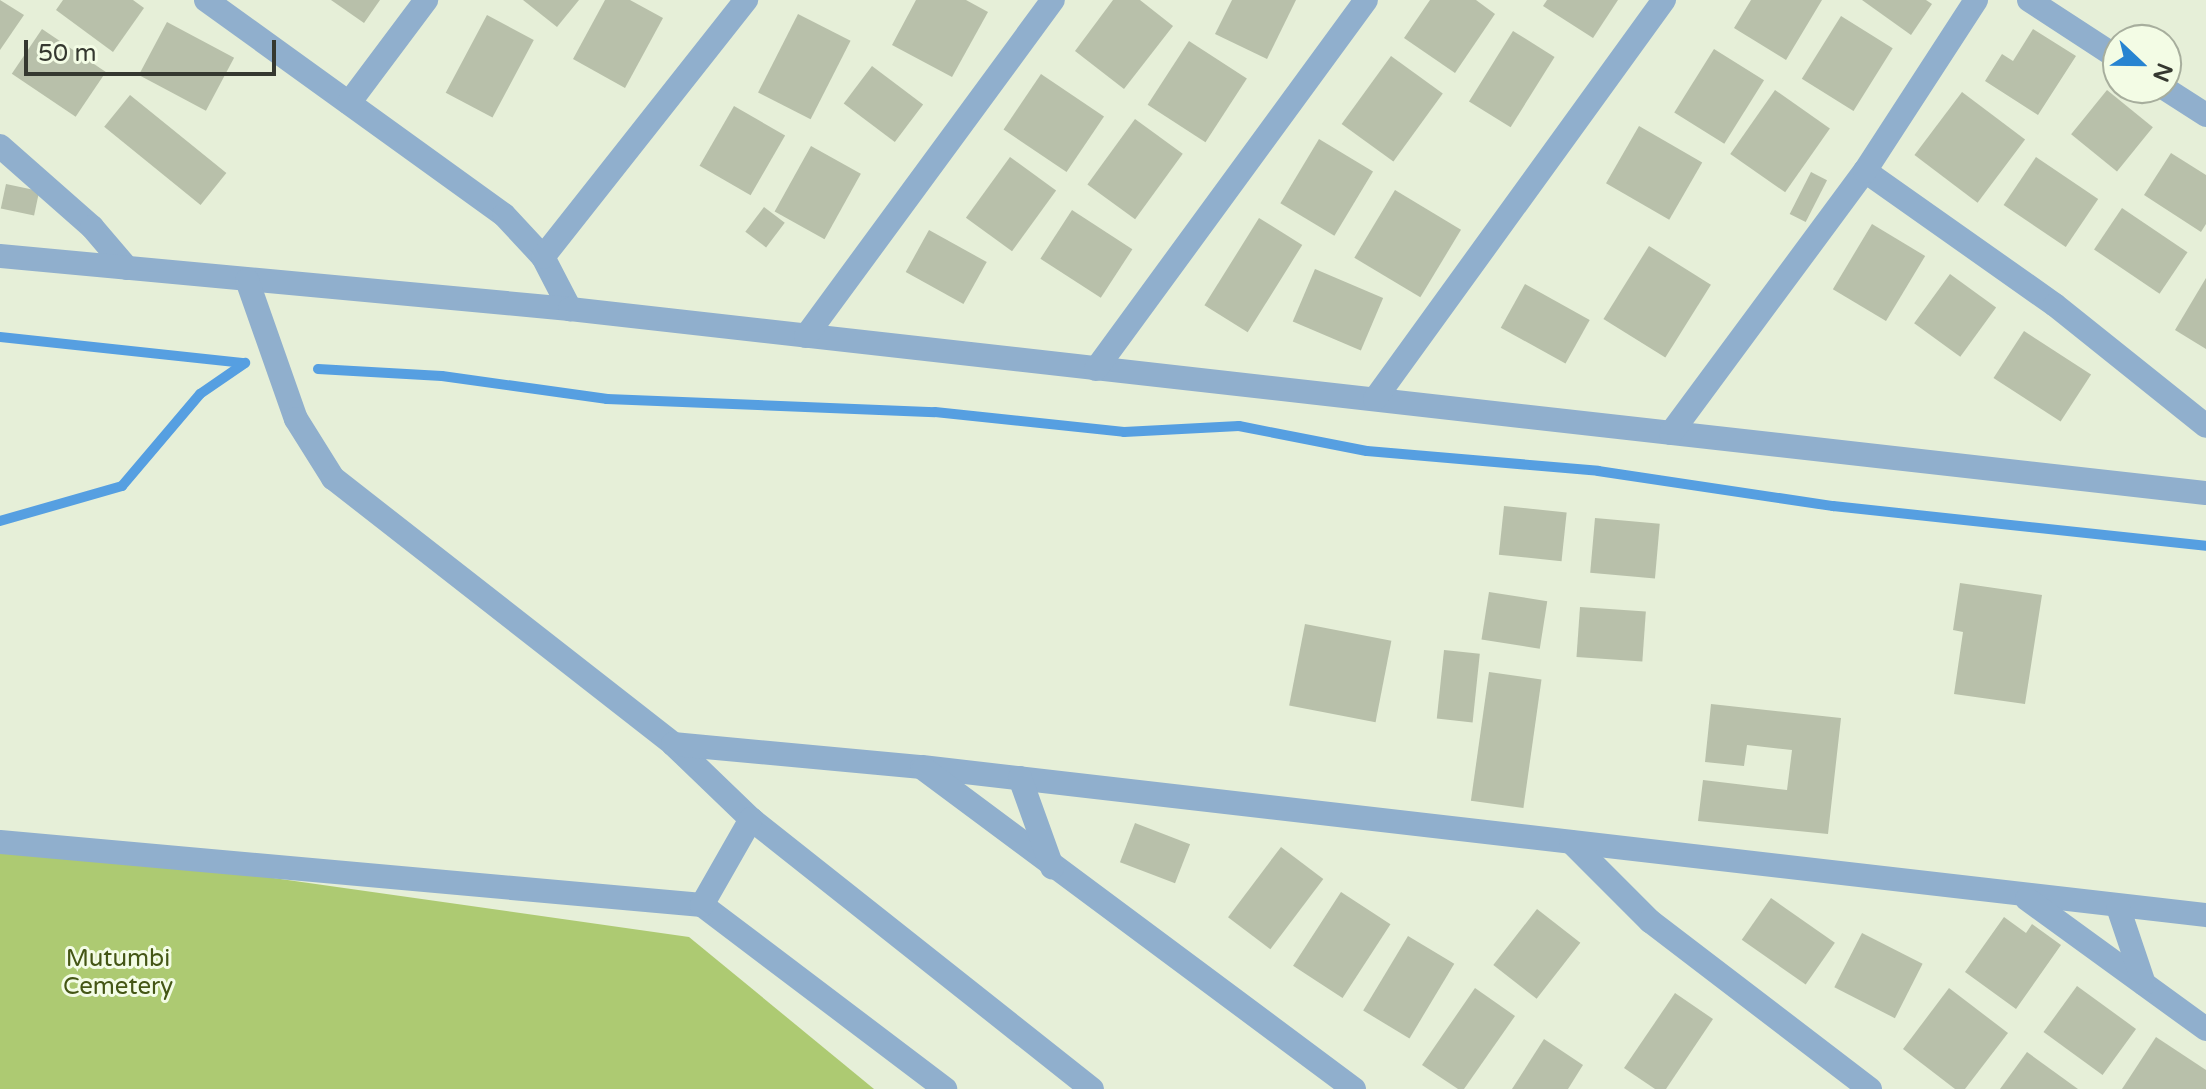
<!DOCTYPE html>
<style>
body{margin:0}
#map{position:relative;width:2206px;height:1089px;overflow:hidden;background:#e6efd8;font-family:"Varela Round",sans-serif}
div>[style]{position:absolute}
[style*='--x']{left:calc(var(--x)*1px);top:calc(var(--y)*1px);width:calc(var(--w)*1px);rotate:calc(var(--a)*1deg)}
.green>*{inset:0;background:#adca72}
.stream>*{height:10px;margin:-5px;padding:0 5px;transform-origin:5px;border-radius:5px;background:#569fe1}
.building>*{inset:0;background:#b8c0aa;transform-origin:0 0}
.minor>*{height:24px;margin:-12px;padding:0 12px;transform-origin:12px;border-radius:12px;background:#90afcd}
span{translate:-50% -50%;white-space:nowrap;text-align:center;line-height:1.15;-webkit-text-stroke:6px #f3fce5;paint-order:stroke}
.park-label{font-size:24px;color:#445615}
.north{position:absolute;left:2102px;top:24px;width:80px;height:80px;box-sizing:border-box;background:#f3fce5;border:2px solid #a7ae9d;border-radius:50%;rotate:112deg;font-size:22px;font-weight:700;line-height:32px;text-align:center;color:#353830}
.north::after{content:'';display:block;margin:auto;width:28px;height:36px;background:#2784d1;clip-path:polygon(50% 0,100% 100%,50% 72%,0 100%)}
.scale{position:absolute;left:24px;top:40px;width:252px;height:36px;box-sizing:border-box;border:4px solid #353830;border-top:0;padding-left:10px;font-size:24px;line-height:28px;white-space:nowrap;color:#353830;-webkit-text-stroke:6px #f3fce5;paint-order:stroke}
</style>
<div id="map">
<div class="green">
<i style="clip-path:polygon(0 839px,689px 937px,874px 1089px,0 1089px)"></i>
</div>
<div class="stream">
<i style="--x:0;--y:337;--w:246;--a:6.1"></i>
<i style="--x:318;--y:369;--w:124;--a:3.2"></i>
<i style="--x:442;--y:376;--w:167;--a:7.9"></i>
<i style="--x:607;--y:399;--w:328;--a:2.3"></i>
<i style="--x:935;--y:412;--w:190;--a:6"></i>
<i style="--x:1124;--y:432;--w:115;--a:-3"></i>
<i style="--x:1239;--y:426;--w:130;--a:11.1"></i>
<i style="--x:1367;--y:451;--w:232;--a:4.9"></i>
<i style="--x:1598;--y:471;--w:238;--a:8.5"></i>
<i style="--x:1833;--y:506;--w:375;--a:6.1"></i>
<i style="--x:0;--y:521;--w:127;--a:-16"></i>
<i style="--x:122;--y:486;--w:121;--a:-49.7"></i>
<i style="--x:200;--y:394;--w:55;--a:-34.6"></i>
</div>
<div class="building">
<i style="clip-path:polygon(0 0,24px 15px,0 50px)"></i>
<i style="clip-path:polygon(63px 0,133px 0,144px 8px,113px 52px,56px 10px)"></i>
<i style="clip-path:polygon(331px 0,380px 0,364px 23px)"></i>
<i style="clip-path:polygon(523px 0,579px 0,557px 27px)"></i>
<i style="clip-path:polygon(605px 0,630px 0,663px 18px,625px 88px,573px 59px)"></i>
<i style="clip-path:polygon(916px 0,966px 0,988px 12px,952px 77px,892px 45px)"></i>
<i style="clip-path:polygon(1113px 0,1140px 0,1173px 26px,1124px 89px,1075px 51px)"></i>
<i style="clip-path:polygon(1232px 0,1296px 0,1267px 59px,1215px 34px)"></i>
<i style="clip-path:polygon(1430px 0,1476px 0,1495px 14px,1455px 73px,1404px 38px)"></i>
<i style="clip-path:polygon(1547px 0,1618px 0,1593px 38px,1543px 6px)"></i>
<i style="clip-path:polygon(1751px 0,1822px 0,1786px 60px,1734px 28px)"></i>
<i style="clip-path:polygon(1862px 0,1926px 0,1932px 4px,1911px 35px)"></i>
<i style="left:798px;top:14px;width:59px;height:88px;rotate:27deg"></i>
<i style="left:487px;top:15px;width:53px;height:88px;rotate:28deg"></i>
<i style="left:1841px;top:16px;width:61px;height:74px;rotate:32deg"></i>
<i style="left:167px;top:22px;width:76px;height:60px;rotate:28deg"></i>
<i style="left:42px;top:29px;width:77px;height:54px;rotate:34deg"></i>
<i style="clip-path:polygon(2033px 29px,2076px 56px,2038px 115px,1985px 81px,2002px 54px,2013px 61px)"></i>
<i style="left:1513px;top:31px;width:49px;height:83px;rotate:32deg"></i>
<i style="left:1189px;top:41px;width:69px;height:76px;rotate:33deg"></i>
<i style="left:1714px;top:49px;width:59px;height:75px;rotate:32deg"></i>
<i style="left:1391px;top:56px;width:64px;height:84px;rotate:36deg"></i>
<i style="left:872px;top:66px;width:64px;height:47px;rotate:37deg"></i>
<i style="left:1041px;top:74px;width:76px;height:67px;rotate:34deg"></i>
<i style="left:1775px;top:90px;width:67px;height:78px;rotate:35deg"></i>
<i style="left:2107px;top:90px;width:59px;height:57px;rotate:39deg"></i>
<i style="left:1962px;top:92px;width:79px;height:79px;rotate:37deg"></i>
<i style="left:130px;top:95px;width:124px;height:41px;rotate:39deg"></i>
<i style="left:734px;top:106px;width:59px;height:69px;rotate:30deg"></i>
<i style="left:1135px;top:119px;width:59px;height:81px;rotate:36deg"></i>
<i style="left:1639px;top:126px;width:73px;height:66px;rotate:30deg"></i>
<i style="left:1319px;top:139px;width:63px;height:75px;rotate:31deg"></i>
<i style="left:811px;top:146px;width:57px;height:75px;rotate:29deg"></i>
<i style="clip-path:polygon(2171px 153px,2206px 175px,2206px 224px,2201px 232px,2144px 195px)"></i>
<i style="left:1010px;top:157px;width:57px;height:75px;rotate:36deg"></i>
<i style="left:2036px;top:157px;width:75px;height:58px;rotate:34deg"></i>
<i style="left:1811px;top:172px;width:18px;height:47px;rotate:27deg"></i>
<i style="left:6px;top:184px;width:34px;height:25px;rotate:12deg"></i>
<i style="left:1395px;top:190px;width:77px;height:79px;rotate:31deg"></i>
<i style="left:764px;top:207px;width:26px;height:31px;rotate:37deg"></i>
<i style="left:2122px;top:208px;width:79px;height:50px;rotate:34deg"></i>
<i style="left:1072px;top:210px;width:72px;height:58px;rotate:33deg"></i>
<i style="left:1259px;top:218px;width:51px;height:103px;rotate:32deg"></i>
<i style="left:1872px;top:224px;width:62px;height:76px;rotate:31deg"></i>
<i style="left:929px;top:230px;width:66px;height:48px;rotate:29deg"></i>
<i style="left:1649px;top:246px;width:73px;height:86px;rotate:32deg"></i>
<i style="left:1315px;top:269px;width:74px;height:57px;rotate:23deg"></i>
<i style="left:1950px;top:274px;width:57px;height:61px;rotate:36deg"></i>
<i style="clip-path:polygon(2206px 278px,2206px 349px,2175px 330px)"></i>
<i style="left:1525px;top:284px;width:74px;height:50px;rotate:29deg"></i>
<i style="left:2024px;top:331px;width:80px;height:56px;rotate:33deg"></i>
<i style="left:1504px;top:506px;width:63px;height:49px;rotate:6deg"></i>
<i style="left:1595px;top:518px;width:65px;height:55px;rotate:5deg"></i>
<i style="clip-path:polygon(1960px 583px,2042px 595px,2025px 704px,1954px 694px,1963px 632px,1953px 630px)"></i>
<i style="left:1489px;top:592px;width:59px;height:48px;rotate:9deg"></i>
<i style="left:1580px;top:607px;width:66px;height:50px;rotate:4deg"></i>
<i style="left:1305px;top:624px;width:88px;height:83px;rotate:11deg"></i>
<i style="left:1444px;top:650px;width:36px;height:69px;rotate:6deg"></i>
<i style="left:1489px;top:672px;width:53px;height:130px;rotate:8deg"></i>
<i style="clip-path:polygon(1711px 704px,1841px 718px,1828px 834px,1698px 821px,1703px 780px,1787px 790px,1792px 750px,1747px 745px,1744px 766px,1705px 762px)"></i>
<i style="left:1135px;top:823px;width:59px;height:42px;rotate:21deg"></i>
<i style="left:1281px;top:847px;width:53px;height:88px;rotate:37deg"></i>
<i style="left:1341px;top:892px;width:59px;height:88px;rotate:33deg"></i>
<i style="left:1771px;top:898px;width:78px;height:51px;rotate:35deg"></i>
<i style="left:1537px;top:909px;width:55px;height:71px;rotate:38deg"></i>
<i style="clip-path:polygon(2004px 917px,2026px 933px,2032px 924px,2061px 945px,2016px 1009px,1965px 972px)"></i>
<i style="left:1862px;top:933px;width:68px;height:61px;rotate:27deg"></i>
<i style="left:1408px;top:936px;width:54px;height:87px;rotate:31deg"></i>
<i style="left:2077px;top:986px;width:73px;height:57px;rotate:36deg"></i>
<i style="clip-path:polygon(1475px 988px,1515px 1016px,1464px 1089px,1458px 1089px,1422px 1065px)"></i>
<i style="clip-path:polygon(1949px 988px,2008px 1033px,1965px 1089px,1955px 1089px,1903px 1049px)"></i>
<i style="clip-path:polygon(1675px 993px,1713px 1019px,1666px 1089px,1655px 1089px,1624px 1068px)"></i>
<i style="clip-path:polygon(2156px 1037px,2206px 1070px,2206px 1089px,2122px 1089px)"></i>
<i style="clip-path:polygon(1544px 1039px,1583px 1065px,1568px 1089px,1512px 1089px)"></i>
<i style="clip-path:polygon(2027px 1052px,2078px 1089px,2000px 1089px)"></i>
</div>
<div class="minor">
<i style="--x:206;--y:0;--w:367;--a:35.8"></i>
<i style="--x:504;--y:215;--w:57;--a:47.1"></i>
<i style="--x:543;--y:257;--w:59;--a:62.6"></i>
<i style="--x:2029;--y:0;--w:106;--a:33.1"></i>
<i style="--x:2164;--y:88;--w:50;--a:32.7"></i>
<i style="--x:349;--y:103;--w:129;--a:-53.2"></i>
<i style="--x:0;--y:146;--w:123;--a:41.4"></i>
<i style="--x:92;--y:227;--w:54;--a:49.5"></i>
<i style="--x:1865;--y:171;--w:232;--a:35.2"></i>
<i style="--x:2055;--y:305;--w:193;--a:38.7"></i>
<i style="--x:0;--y:256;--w:572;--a:5.31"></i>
<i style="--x:570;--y:309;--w:1646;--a:6.42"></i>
<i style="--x:543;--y:257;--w:328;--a:-51.7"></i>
<i style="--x:247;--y:280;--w:147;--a:70.6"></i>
<i style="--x:296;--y:419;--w:70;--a:57.9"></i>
<i style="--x:333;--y:478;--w:432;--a:38"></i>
<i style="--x:673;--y:744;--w:108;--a:43.9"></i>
<i style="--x:751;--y:819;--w:435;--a:38.4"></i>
<i style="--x:806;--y:336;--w:417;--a:-53.7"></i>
<i style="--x:1096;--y:369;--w:457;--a:-53.8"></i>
<i style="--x:1375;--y:399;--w:493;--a:-54.1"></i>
<i style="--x:1671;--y:433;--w:326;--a:-53.5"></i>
<i style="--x:1865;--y:171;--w:204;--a:-57"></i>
<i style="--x:673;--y:744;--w:250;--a:5.3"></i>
<i style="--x:922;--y:767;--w:1293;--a:6.58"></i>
<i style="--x:924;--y:769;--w:536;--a:36.66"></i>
<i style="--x:1020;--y:778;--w:95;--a:70.2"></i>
<i style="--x:0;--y:842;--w:705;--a:5.13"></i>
<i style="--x:702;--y:905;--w:305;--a:37.1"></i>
<i style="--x:1571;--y:842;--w:112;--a:45"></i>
<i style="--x:1650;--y:921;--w:277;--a:37.4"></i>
<i style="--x:2027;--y:899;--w:221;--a:36"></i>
<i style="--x:702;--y:905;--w:99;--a:-60.3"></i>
<i style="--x:2118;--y:907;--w:81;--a:71.3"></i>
</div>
<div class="park-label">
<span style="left:118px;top:973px">Mutumbi<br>Cemetery</span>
</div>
<div class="north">N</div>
<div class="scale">50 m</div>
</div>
